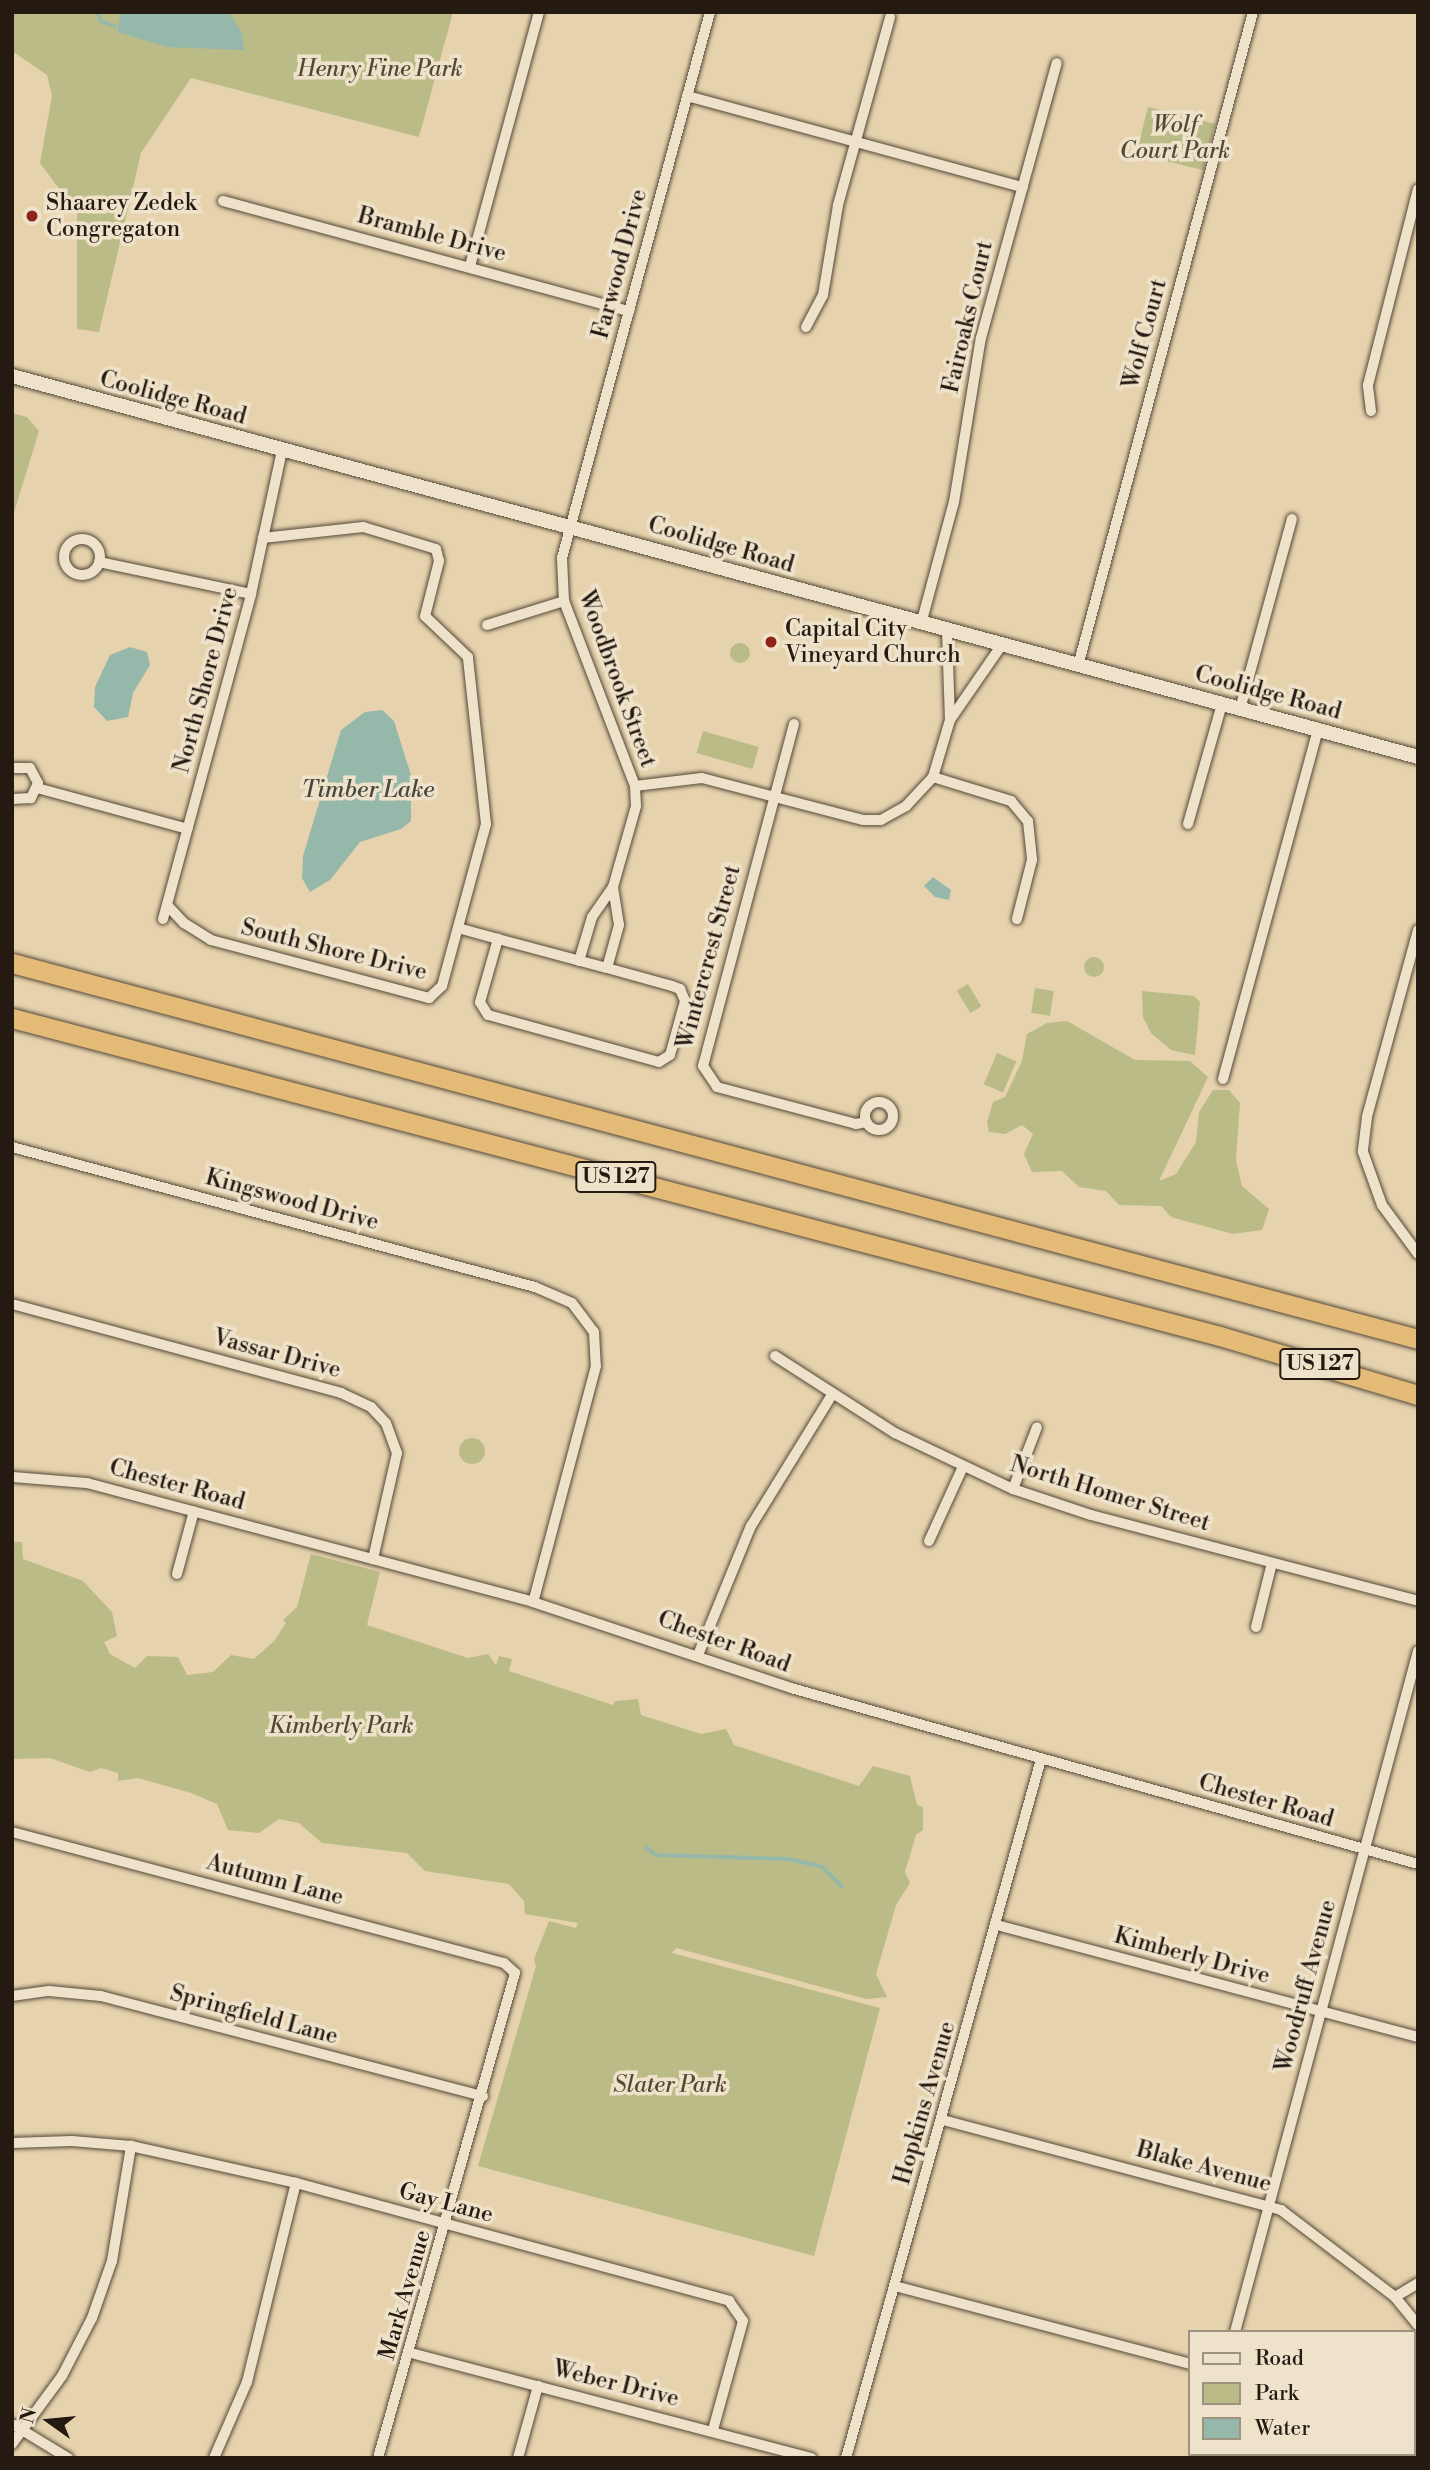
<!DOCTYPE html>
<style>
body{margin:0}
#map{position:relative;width:1430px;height:2470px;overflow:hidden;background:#e6d3ad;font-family:"Libre Bodoni",serif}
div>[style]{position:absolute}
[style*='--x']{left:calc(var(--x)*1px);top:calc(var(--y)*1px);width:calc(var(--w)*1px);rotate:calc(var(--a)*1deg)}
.green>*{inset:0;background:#babb86;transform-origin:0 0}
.round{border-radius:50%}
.water>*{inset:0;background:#96b8ab}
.stream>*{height:3.5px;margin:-1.75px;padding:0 1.75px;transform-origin:1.75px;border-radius:1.75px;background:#96b8ab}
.roads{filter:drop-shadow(0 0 2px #554839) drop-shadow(0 0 2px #554839)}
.street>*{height:10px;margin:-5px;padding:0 5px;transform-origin:5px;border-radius:5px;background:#efe2ca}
.street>.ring{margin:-5px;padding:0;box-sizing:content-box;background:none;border:10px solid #efe2ca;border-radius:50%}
.secondary>*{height:14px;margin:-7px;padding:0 7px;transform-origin:7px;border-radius:7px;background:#efe2ca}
.highway>*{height:19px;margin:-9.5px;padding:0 9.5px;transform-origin:9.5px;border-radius:9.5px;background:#e3ba76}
.dots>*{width:19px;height:19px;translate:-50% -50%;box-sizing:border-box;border:4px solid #efe2ca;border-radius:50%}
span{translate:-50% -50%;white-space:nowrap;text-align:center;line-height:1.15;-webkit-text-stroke:7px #efe2ca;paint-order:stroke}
.shield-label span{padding:2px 5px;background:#efe2ca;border:2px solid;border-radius:5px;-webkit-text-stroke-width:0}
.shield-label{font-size:21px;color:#251a12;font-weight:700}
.park-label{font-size:23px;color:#524a35;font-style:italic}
.poi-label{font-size:23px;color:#251a12}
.left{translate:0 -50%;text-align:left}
.street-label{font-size:23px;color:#251a12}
.water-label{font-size:24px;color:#474940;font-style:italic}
.frame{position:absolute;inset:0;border:14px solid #251a12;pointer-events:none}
.legend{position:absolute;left:1188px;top:2330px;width:228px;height:126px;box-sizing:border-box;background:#efe2ca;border:2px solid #9e9280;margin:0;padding:9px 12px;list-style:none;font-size:21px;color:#251a12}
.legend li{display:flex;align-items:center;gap:14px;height:35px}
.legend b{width:35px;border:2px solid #9e9280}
.north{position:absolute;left:14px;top:2386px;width:70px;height:70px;-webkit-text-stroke:5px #efe2ca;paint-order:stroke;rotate:285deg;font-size:19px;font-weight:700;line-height:28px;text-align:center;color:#251a12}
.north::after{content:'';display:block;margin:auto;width:24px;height:32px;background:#251a12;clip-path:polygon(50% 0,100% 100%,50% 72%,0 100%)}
</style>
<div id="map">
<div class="green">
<i style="clip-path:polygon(12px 12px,453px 12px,419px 137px,191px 78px,141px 153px,99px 332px,77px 329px,77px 213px,40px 163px,52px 96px,47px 75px,12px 51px)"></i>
<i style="left:1148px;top:107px;width:69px;height:48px;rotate:14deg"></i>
<i style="clip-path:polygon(12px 413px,27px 417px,39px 431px,12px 519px)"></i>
<i class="round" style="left:730px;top:643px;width:20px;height:20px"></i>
<i style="left:703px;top:731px;width:58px;height:23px;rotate:16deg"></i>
<i class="round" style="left:1084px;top:957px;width:20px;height:20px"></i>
<i style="left:968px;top:984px;width:26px;height:13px;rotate:59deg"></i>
<i style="left:1035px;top:988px;width:19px;height:25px;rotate:9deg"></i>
<i style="clip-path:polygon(1142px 991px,1194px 996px,1200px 1002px,1195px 1055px,1171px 1050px,1151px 1033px,1143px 1017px)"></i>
<i style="clip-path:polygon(1067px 1021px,1135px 1060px,1190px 1061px,1208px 1077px,1159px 1181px,1176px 1174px,1196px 1142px,1199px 1112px,1213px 1090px,1229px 1090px,1240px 1103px,1236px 1160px,1242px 1186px,1269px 1209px,1262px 1230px,1233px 1234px,1171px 1217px,1161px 1206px,1119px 1205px,1106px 1191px,1079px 1187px,1062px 1171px,1032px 1172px,1024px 1154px,1033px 1134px,1022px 1125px,1005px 1134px,989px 1132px,987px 1122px,993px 1102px,1005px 1097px,1022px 1061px,1027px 1034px,1047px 1023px)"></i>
<i style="left:997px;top:1053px;width:21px;height:34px;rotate:23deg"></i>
<i class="round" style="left:459px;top:1438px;width:26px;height:26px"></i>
<i style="clip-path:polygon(12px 1542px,22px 1542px,23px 1559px,83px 1581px,112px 1612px,117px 1636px,104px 1642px,110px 1654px,135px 1668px,147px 1656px,178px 1657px,187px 1675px,213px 1672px,231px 1655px,254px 1659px,274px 1641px,286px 1623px,283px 1620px,297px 1607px,311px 1554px,380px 1572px,367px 1625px,468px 1658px,488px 1654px,496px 1665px,499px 1656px,512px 1659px,509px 1671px,613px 1705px,615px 1701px,638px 1699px,641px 1715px,701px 1734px,726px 1729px,734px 1745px,859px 1786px,873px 1766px,910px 1776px,917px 1805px,923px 1807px,923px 1830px,916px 1835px,905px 1872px,910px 1883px,896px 1905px,876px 1974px,887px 1997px,866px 1999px,676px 1948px,672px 1953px,880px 2008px,814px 2256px,478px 2166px,536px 1966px,534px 1959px,549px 1921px,576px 1928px,578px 1923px,525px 1914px,524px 1901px,509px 1884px,425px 1871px,407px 1853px,322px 1843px,299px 1823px,279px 1819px,259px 1833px,228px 1830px,217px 1804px,191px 1793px,138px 1778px,118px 1781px,118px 1773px,101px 1768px,90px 1772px,50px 1758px,12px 1759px,12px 1560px,17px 1559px,12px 1559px)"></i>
</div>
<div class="water">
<i style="clip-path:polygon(121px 12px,229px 12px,242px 33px,244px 50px,167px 47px,117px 32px)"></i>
<i style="clip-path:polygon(130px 647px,147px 652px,150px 665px,133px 693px,128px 717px,107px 721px,94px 707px,95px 687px,110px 655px)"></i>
<i style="clip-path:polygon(382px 710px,394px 721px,411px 775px,411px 821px,401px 829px,360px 842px,330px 880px,310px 892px,302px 878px,303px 856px,341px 730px,365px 712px)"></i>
<i style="clip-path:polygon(933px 877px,951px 890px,949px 900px,935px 897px,924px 886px)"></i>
</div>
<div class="stream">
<i style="--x:98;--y:12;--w:9;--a:72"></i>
<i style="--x:101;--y:21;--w:15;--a:20"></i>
<i style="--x:646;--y:1847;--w:13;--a:39"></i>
<i style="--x:656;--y:1855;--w:133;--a:1.7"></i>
<i style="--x:789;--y:1859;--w:35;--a:13"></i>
<i style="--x:823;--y:1867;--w:27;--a:45"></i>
</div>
<div class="roads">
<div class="street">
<i style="--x:687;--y:96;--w:348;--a:15.2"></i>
<i style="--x:223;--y:201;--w:421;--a:15.2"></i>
<i style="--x:470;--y:266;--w:263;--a:-74.8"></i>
<i style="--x:806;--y:327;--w:36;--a:-62"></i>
<i style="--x:823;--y:295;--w:91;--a:-80.5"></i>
<i style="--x:838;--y:205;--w:195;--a:-74.5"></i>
<i style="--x:1371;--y:411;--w:26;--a:-97"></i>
<i style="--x:1368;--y:385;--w:202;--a:-75.7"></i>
<i class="ring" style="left:64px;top:539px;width:26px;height:26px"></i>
<i style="--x:99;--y:562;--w:155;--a:11.9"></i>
<i style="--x:921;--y:624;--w:126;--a:-74.9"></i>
<i style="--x:954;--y:502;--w:166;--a:-80.7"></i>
<i style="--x:981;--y:338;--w:285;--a:-74.6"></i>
<i style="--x:487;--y:625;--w:81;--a:-17.3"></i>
<i style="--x:947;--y:631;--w:89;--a:88.1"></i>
<i style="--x:950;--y:720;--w:90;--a:-55.4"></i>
<i style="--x:1078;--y:666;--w:677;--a:-75.02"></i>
<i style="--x:1240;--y:709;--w:197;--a:-74.7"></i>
<i style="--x:794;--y:724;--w:354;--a:104.9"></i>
<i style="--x:703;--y:1066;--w:25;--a:56"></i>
<i style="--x:717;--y:1087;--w:144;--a:14.9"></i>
<i style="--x:856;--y:1124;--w:10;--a:-11"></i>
<i style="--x:12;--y:768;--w:18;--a:0"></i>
<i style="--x:30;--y:768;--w:17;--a:62"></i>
<i style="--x:38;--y:783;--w:17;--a:115"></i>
<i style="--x:31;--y:798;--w:19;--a:177"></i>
<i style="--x:933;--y:777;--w:82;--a:17.1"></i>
<i style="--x:1011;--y:801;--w:26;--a:50"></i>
<i style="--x:1028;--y:821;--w:39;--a:84"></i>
<i style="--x:1032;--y:860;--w:61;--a:104.3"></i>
<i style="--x:635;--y:786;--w:67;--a:-6.8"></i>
<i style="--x:702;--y:778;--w:166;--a:14.6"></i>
<i style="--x:863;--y:820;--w:18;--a:0"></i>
<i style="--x:881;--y:820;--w:29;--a:-29"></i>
<i style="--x:906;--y:806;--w:40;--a:-47"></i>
<i style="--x:933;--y:777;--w:59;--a:-73.4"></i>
<i style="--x:37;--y:788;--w:156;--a:15.2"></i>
<i style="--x:1188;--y:824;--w:125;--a:-74.2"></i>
<i style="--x:167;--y:905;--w:25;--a:47"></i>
<i style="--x:184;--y:923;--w:32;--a:32"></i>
<i style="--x:211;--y:940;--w:226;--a:14.9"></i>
<i style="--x:429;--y:998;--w:18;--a:-43"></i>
<i style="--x:442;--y:986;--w:168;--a:-74.8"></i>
<i style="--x:486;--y:824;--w:168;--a:-96.2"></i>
<i style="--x:468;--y:657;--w:59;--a:-136.4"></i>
<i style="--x:425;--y:616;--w:57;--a:-75.7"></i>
<i style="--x:439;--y:561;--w:12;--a:-104"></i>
<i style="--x:436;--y:549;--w:76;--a:-163.2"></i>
<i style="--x:363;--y:527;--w:101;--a:173.7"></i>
<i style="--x:163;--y:919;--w:337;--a:-74.8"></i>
<i style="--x:251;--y:594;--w:146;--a:-77.8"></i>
<i style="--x:458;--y:928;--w:41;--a:15.4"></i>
<i style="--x:498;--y:939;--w:113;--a:14.9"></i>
<i style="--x:607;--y:968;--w:67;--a:15.5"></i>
<i style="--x:672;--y:986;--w:9;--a:21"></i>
<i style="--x:680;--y:989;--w:13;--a:67"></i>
<i style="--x:685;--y:1001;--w:56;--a:105.5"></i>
<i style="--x:670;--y:1055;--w:13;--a:148"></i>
<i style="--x:659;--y:1062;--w:177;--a:-164.6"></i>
<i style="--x:488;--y:1015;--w:15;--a:-122"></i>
<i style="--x:480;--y:1002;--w:66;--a:-74.1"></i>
<i style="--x:1418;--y:930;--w:194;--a:105.3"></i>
<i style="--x:1367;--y:1117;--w:35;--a:97"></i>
<i style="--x:1363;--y:1152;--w:56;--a:70.3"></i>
<i style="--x:1382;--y:1205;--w:61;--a:53.7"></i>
<i style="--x:579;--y:961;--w:46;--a:-73.5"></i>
<i style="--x:592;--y:917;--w:37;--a:-55"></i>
<i style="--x:613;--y:887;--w:84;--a:-74.1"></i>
<i style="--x:636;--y:806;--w:20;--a:-93"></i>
<i style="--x:635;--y:786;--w:198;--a:-111"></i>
<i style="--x:564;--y:601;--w:43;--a:-92.7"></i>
<i style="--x:562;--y:558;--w:566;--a:-74.83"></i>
<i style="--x:607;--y:968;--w:45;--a:-74.4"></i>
<i style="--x:619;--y:925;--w:38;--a:-99"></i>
<i style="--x:1223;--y:1079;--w:362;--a:-74.8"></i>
<i class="ring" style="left:865px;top:1102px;width:18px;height:18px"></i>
<i style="--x:12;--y:1147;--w:541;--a:14.99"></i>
<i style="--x:535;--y:1287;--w:40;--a:23.4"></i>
<i style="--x:572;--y:1303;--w:36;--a:53"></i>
<i style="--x:594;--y:1332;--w:34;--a:87"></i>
<i style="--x:596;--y:1366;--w:244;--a:104.9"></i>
<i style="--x:12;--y:1304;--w:341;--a:15.1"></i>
<i style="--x:341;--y:1393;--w:33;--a:25"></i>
<i style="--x:371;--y:1407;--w:22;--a:47"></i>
<i style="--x:386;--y:1423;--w:32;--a:70"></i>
<i style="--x:397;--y:1453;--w:109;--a:102.8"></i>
<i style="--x:775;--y:1356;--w:143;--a:32.7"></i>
<i style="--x:895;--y:1433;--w:131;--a:25.4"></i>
<i style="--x:1013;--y:1489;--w:82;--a:18.4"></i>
<i style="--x:1091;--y:1515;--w:338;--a:14.7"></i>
<i style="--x:12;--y:1477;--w:75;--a:4.6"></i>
<i style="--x:87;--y:1483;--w:462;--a:14.9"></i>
<i style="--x:533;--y:1602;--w:272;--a:18.4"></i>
<i style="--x:791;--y:1688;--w:651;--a:15.68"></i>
<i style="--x:1013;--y:1489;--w:66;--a:-68.8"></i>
<i style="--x:929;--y:1541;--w:79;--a:-65.4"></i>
<i style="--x:177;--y:1574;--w:65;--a:-74.9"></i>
<i style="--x:1256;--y:1627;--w:66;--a:-76"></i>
<i style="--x:698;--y:1655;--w:139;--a:-67.7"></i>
<i style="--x:751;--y:1526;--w:154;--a:-58.3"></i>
<i style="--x:12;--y:1832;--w:509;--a:14.91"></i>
<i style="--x:504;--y:1963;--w:15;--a:42"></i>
<i style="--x:515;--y:1973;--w:504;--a:105.77"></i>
<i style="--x:997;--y:1925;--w:436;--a:14.9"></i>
<i style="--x:12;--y:1996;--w:37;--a:-8"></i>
<i style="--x:49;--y:1991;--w:52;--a:5.5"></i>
<i style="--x:101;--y:1996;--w:395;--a:14.7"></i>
<i style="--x:943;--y:2120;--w:350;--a:14.9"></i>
<i style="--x:1281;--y:2210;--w:143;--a:37.3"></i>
<i style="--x:1395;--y:2297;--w:36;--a:51"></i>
<i style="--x:12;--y:2143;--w:60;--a:-1.9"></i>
<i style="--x:72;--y:2141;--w:59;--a:4.8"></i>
<i style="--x:131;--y:2146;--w:169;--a:12.6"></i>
<i style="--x:296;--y:2183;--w:449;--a:15.2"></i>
<i style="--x:729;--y:2301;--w:24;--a:55"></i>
<i style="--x:743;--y:2321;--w:113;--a:105.4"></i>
<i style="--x:895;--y:2286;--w:305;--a:14.8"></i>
<i style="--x:1395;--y:2297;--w:27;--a:-31"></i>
<i style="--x:1235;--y:2332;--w:705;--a:-74.96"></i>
<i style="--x:411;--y:2353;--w:414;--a:14.7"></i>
<i style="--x:1414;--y:2392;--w:14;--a:-73"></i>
<i style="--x:1414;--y:2422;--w:4;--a:14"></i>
<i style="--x:12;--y:2424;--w:66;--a:31.3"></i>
<i style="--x:12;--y:2444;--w:84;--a:-53.7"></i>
<i style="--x:62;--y:2376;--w:65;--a:-62.7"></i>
<i style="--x:92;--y:2318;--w:60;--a:-70.7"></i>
<i style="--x:112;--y:2261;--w:117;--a:-80.6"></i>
<i style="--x:214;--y:2458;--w:83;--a:-66.5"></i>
<i style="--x:247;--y:2382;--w:205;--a:-76.2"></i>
<i style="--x:518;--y:2458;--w:75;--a:-74.5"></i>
<i style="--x:846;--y:2458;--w:726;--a:-74.41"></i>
<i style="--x:1204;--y:2458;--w:4;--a:-76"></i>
<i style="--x:1398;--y:2458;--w:4;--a:-90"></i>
</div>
<div class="secondary">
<i style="--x:12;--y:376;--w:1457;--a:15.16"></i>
</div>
<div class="highway">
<i style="--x:12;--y:963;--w:1455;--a:14.97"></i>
<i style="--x:12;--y:1018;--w:1249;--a:14.75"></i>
<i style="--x:1220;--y:1336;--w:207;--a:16.6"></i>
</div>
</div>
<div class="dots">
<i style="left:32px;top:216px;background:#8f2418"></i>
<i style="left:771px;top:642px;background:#8f2418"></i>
</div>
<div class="shield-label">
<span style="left:616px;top:1177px">US 127</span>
<span style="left:1320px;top:1364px">US 127</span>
</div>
<div class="park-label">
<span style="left:380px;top:69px">Henry Fine Park</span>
<span style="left:1175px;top:138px">Wolf<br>Court Park</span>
<span style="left:341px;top:1726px">Kimberly Park</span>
<span style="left:670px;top:2085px">Slater Park</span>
</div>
<div class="poi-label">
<span class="left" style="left:46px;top:216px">Shaarey Zedek<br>Congregaton</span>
<span class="left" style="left:785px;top:642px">Capital City<br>Vineyard Church</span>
</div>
<div class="street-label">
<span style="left:432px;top:235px;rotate:15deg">Bramble Drive</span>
<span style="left:620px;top:264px;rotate:-75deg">Farwood Drive</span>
<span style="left:968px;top:317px;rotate:-77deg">Fairoaks Court</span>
<span style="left:1145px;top:334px;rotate:-75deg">Wolf Court</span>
<span style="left:173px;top:398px;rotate:15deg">Coolidge Road</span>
<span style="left:721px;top:545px;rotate:16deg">Coolidge Road</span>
<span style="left:617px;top:679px;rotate:70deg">Woodbrook Street</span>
<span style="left:206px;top:680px;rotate:-75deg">North Shore Drive</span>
<span style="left:1268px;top:693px;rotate:15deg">Coolidge Road</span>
<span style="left:334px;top:950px;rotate:14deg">South Shore Drive</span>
<span style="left:709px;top:957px;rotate:-75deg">Wintercrest Street</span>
<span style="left:292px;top:1200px;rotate:15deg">Kingswood Drive</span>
<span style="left:277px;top:1354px;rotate:15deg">Vassar Drive</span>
<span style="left:177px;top:1485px;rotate:15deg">Chester Road</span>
<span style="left:1110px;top:1494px;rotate:17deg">North Homer Street</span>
<span style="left:724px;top:1642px;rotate:20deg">Chester Road</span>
<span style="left:1266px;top:1801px;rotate:16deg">Chester Road</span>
<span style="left:275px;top:1880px;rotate:15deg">Autumn Lane</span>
<span style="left:1192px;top:1956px;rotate:15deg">Kimberly Drive</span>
<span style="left:1306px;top:1986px;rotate:-75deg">Woodruff Avenue</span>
<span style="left:254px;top:2015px;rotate:15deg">Springfield Lane</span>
<span style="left:925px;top:2103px;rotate:-74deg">Hopkins Avenue</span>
<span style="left:1204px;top:2167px;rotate:15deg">Blake Avenue</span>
<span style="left:446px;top:2203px;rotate:15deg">Gay Lane</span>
<span style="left:405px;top:2295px;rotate:-74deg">Mark Avenue</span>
<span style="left:616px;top:2384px;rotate:14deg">Weber Drive</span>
</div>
<div class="water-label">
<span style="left:368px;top:791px">Timber Lake</span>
</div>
<div class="frame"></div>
<ul class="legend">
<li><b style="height:9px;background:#efe2ca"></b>Road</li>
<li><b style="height:19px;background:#babb86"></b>Park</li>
<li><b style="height:19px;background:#96b8ab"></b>Water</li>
</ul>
<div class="north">N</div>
</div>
